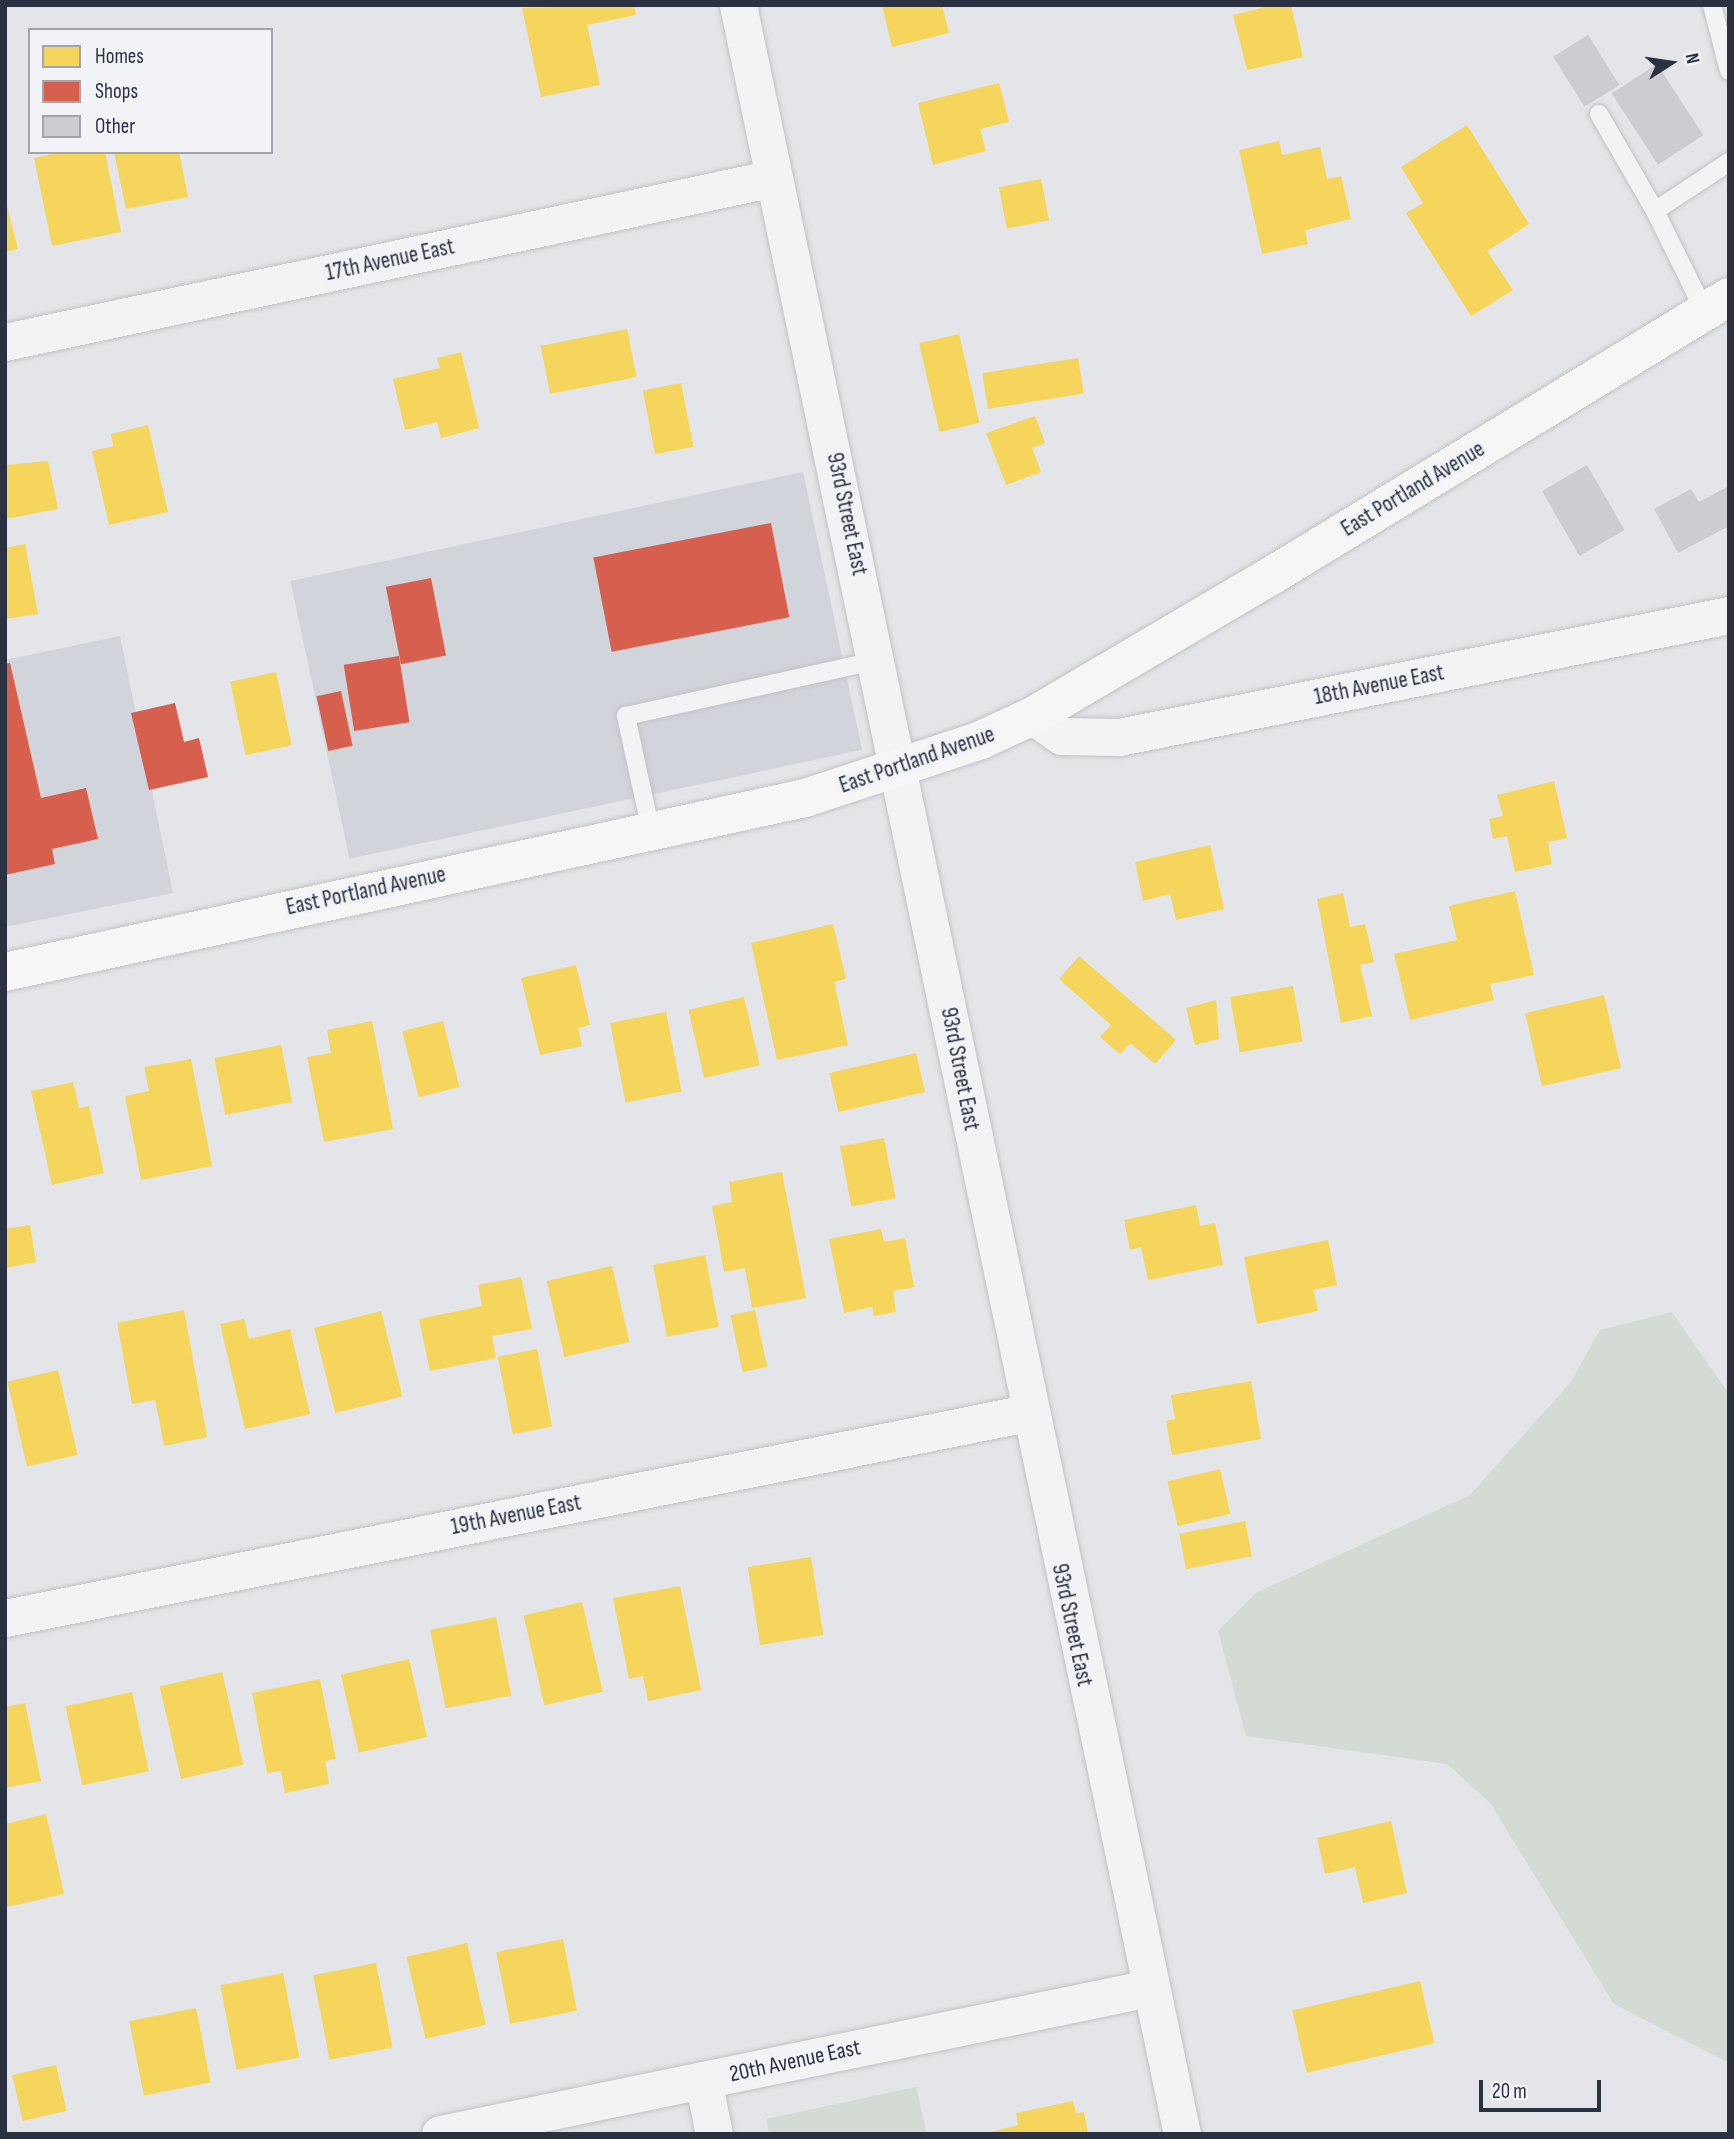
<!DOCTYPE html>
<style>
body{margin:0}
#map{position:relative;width:1734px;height:2139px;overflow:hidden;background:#e3e5e8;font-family:"Sofia Sans Condensed",sans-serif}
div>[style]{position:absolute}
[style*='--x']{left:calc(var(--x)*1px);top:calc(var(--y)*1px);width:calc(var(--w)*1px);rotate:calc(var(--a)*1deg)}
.built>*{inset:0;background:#d2d4db;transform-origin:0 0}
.green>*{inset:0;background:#d3dbd4}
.homes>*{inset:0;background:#f6d55c;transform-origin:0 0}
.shops>*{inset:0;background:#d6604d;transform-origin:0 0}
.building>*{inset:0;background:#cbcdd0;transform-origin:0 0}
.roads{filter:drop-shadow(0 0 2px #c1c3c6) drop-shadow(0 0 2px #c1c3c6)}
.lane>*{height:18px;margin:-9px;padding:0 9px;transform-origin:9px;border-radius:9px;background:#f2f3f5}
.street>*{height:37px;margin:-18.5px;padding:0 18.5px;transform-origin:18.5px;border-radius:18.5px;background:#f2f3f5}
.secondary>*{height:38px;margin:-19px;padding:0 19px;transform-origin:19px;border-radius:19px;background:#f6f6f7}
span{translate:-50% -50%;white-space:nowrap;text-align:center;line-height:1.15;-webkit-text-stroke:7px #f1f3f7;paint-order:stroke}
.street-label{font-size:23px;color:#2b3141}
.frame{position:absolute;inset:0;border:7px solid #2b3141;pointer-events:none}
.legend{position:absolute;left:28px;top:28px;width:245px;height:126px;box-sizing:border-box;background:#f1f3f7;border:2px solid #a2a5ae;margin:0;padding:9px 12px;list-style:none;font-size:21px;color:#2b3141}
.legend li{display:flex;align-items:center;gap:14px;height:35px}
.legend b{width:35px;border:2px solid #a2a5ae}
.north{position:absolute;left:1636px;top:28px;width:70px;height:70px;-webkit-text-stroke:5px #f1f3f7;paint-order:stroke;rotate:78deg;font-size:19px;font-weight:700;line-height:28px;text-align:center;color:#2b3141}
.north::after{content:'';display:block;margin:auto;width:24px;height:32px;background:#2b3141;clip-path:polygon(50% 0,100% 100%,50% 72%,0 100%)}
.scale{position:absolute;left:1479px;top:2080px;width:122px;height:32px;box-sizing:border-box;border:4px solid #2b3141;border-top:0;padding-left:9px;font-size:21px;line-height:24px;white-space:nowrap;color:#2b3141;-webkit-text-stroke:5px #f1f3f7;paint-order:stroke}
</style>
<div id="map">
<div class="built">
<i style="left:803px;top:472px;width:284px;height:524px;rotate:78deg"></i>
<i style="clip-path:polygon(120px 636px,173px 893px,5px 927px,5px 660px)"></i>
</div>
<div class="green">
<i style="clip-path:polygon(1672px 1312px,1729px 1394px,1729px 2063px,1614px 2004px,1490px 1803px,1447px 1764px,1246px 1736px,1218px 1631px,1256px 1593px,1470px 1495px,1571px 1382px,1600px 1330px)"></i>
<i style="clip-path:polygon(916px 2087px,927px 2134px,769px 2134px,766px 2119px)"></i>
</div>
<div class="homes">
<i style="clip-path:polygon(634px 5px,636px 15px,587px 25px,600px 85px,541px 97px,522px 8px)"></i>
<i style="clip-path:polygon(882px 5px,942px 5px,949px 33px,892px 47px)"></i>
<i style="clip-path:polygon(1273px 5px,1291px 5px,1303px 57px,1247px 70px,1233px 15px)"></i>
<i style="clip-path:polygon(999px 83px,1009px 122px,980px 129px,986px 151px,933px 165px,918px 103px)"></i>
<i style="clip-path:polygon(1467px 125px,1529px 224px,1487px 251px,1513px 290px,1471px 316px,1406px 213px,1423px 203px,1401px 167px)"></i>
<i style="clip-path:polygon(1279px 141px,1282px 155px,1320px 147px,1327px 179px,1341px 176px,1351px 219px,1305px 230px,1308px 244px,1262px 254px,1239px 150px)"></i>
<i style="clip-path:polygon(62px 152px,105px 152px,121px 232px,52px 246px,34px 158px)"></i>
<i style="clip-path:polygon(114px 152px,179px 152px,188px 197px,126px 209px)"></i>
<i style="left:1041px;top:179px;width:42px;height:43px;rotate:79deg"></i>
<i style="clip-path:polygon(5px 198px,18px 249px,5px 252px)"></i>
<i style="left:627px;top:329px;width:49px;height:88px;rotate:79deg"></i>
<i style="left:959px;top:334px;width:91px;height:41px;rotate:77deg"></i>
<i style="clip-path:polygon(461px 352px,479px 428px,441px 438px,437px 422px,405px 430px,393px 379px,440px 368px,437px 358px)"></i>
<i style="left:1078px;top:358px;width:36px;height:97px;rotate:81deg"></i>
<i style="left:681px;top:383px;width:65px;height:39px;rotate:79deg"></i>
<i style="clip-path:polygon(1035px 416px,1045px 443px,1032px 448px,1041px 472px,1006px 485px,986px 433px)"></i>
<i style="clip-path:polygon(148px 425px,168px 512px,109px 525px,92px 451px,113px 446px,111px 434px)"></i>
<i style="clip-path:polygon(48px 461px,58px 509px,5px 519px,5px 465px)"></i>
<i style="clip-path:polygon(25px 544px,38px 614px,5px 619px,5px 548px)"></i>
<i style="left:276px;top:672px;width:75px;height:47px;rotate:78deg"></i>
<i style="clip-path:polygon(1554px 781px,1567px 838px,1548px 842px,1552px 864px,1515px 872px,1507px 836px,1493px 839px,1489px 819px,1503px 816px,1497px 795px)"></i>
<i style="clip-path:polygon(1210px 845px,1224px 909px,1176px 920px,1170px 894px,1143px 901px,1135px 862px)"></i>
<i style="clip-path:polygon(1515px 891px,1534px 975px,1490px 984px,1494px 1000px,1410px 1020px,1394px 954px,1457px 940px,1449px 906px)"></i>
<i style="clip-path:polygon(1343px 893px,1350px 927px,1365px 924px,1374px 962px,1360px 965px,1372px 1016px,1341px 1023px,1317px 899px)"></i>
<i style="clip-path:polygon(833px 924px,846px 979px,834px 982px,848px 1045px,777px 1060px,751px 943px)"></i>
<i style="clip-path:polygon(1079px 956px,1176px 1040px,1155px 1064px,1130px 1043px,1120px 1054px,1100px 1037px,1111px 1025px,1059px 979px)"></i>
<i style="clip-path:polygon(576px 965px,590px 1025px,578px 1028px,582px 1046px,540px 1055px,521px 978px)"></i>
<i style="left:1293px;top:986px;width:56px;height:64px;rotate:80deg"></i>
<i style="left:1604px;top:995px;width:75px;height:81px;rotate:77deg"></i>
<i style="left:744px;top:997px;width:70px;height:57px;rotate:77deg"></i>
<i style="clip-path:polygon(1216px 1000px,1219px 1039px,1195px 1045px,1186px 1008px)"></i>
<i style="left:666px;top:1012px;width:81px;height:57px;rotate:79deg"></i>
<i style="clip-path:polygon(372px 1021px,393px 1129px,324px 1142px,307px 1057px,331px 1053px,327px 1030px)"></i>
<i style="left:443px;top:1021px;width:68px;height:42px;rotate:76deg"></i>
<i style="left:281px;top:1045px;width:58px;height:68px;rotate:79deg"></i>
<i style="left:916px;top:1053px;width:40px;height:89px;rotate:77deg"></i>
<i style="clip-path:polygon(191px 1059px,212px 1166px,141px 1180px,125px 1096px,149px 1091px,144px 1067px)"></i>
<i style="clip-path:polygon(73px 1082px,79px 1108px,89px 1106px,104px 1173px,52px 1185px,31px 1091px)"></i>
<i style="left:884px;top:1138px;width:61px;height:45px;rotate:79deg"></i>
<i style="clip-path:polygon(782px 1172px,806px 1298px,752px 1308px,745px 1268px,724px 1272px,712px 1206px,732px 1202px,729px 1182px)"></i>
<i style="clip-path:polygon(1196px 1205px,1200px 1226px,1215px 1223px,1223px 1265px,1148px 1280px,1141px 1247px,1130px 1250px,1124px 1220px)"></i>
<i style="clip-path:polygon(30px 1225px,36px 1262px,5px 1268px,5px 1229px)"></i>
<i style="clip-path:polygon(881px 1229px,884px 1242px,905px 1238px,914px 1287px,893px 1291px,896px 1312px,874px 1316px,872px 1307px,844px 1313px,829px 1239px)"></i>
<i style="clip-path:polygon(1328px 1240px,1337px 1285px,1313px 1290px,1318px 1311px,1257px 1324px,1244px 1257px)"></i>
<i style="left:705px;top:1255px;width:73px;height:53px;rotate:79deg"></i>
<i style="left:612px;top:1266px;width:78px;height:67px;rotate:77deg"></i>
<i style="clip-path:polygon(521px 1277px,532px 1329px,492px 1336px,496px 1358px,430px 1371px,419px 1319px,482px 1306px,478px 1285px)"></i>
<i style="clip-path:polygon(184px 1310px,207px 1437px,164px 1446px,155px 1400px,132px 1404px,117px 1323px)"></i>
<i style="left:755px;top:1310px;width:58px;height:25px;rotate:78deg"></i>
<i style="left:381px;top:1311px;width:88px;height:69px;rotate:76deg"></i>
<i style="clip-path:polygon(244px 1319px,249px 1339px,290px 1329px,310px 1414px,245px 1429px,220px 1324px)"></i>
<i style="left:537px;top:1349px;width:79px;height:40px;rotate:79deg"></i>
<i style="left:58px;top:1370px;width:87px;height:52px;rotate:77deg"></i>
<i style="clip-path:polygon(1251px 1381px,1261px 1439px,1172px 1455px,1166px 1421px,1175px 1419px,1171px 1395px)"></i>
<i style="left:1220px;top:1469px;width:46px;height:54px;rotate:77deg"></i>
<i style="left:1245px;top:1521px;width:36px;height:67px;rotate:79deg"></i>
<i style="left:811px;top:1557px;width:79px;height:64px;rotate:81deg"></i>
<i style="clip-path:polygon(680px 1586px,701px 1690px,648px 1701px,643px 1676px,629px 1679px,613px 1598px)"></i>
<i style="left:582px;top:1602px;width:92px;height:60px;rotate:77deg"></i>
<i style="left:496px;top:1617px;width:80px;height:67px;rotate:79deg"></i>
<i style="left:409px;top:1659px;width:80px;height:70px;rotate:77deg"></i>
<i style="left:222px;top:1672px;width:95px;height:64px;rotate:77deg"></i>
<i style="clip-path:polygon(320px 1679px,336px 1759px,325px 1761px,329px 1784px,285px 1793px,281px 1771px,267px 1773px,252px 1693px)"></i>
<i style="left:132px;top:1692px;width:81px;height:68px;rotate:78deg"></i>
<i style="clip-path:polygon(25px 1703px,41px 1781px,5px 1788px,5px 1707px)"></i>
<i style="clip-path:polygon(46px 1814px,64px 1894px,7px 1907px,5px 1824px)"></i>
<i style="clip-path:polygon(1391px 1821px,1407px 1893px,1363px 1903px,1355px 1867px,1325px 1874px,1317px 1838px)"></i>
<i style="left:563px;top:1939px;width:73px;height:68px;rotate:79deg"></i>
<i style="left:467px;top:1943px;width:84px;height:62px;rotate:77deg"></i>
<i style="left:376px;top:1963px;width:86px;height:64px;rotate:79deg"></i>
<i style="left:283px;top:1973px;width:86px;height:64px;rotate:79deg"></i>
<i style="left:1420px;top:1981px;width:64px;height:131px;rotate:77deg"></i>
<i style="left:196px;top:2008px;width:76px;height:68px;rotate:79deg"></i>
<i style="left:56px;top:2065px;width:47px;height:45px;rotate:77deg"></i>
<i style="clip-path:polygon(1073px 2101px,1076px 2113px,1084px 2112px,1088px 2134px,983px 2134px,1018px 2125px,1016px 2113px)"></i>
</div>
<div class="shops">
<i style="left:771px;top:523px;width:96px;height:181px;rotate:79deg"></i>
<i style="left:431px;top:578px;width:79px;height:46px;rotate:79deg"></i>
<i style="left:399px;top:656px;width:67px;height:56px;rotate:81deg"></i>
<i style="clip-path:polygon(10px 663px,41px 798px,86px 788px,98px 839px,52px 849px,55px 864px,5px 875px,5px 664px)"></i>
<i style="left:341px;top:691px;width:56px;height:25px;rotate:78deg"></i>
<i style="clip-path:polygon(175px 703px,184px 742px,199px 738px,208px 777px,149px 790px,131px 713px)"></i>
</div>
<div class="building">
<i style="left:1588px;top:35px;width:59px;height:41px;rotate:58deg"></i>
<i style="left:1657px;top:64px;width:85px;height:54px;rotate:57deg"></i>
<i style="left:1587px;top:465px;width:75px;height:52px;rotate:60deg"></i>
<i style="clip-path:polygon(1729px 486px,1729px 526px,1678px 553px,1654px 509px,1691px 489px,1699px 502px)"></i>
</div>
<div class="roads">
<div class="lane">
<i style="--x:1712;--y:5;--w:68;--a:75.6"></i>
<i style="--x:1599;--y:114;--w:112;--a:60"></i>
<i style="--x:1705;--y:312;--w:113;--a:-116.3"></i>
<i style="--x:1655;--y:211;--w:89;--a:-33.5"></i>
<i style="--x:651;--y:831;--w:118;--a:-102.3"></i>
<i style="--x:626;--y:716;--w:258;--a:-12.5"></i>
</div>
<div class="street">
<i style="--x:738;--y:5;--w:2175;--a:78.22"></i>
<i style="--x:5;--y:342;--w:786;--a:-12.04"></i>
<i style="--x:1033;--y:716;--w:35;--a:35"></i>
<i style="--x:1062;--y:736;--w:57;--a:1"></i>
<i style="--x:1119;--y:737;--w:622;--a:-11.31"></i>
<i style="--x:5;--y:1618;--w:1042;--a:-11.34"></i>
<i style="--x:703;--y:2080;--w:55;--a:78.5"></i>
<i style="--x:440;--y:2134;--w:725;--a:-11.62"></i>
</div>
<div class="secondary">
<i style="--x:5;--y:972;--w:819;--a:-12.27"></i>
<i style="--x:805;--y:798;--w:185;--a:-18.2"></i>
<i style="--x:981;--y:740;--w:57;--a:-24.8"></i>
<i style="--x:1033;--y:716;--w:276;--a:-30.5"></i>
<i style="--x:1271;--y:576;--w:536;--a:-31.35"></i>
</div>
</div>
<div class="street-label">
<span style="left:390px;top:260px;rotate:-12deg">17th Avenue East</span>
<span style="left:1413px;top:489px;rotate:-31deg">East Portland Avenue</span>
<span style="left:847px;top:514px;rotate:78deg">93rd Street East</span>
<span style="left:1379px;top:685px;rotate:-11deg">18th Avenue East</span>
<span style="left:917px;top:760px;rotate:-19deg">East Portland Avenue</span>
<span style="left:366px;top:891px;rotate:-12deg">East Portland Avenue</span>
<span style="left:960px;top:1069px;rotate:79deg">93rd Street East</span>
<span style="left:516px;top:1515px;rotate:-11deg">19th Avenue East</span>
<span style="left:1072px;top:1625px;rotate:78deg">93rd Street East</span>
<span style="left:795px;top:2061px;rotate:-12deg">20th Avenue East</span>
</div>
<div class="frame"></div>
<ul class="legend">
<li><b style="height:19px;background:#f6d55c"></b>Homes</li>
<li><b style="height:19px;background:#d6604d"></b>Shops</li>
<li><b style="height:19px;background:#cbcdd0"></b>Other</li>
</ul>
<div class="north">N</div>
<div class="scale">20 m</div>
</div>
